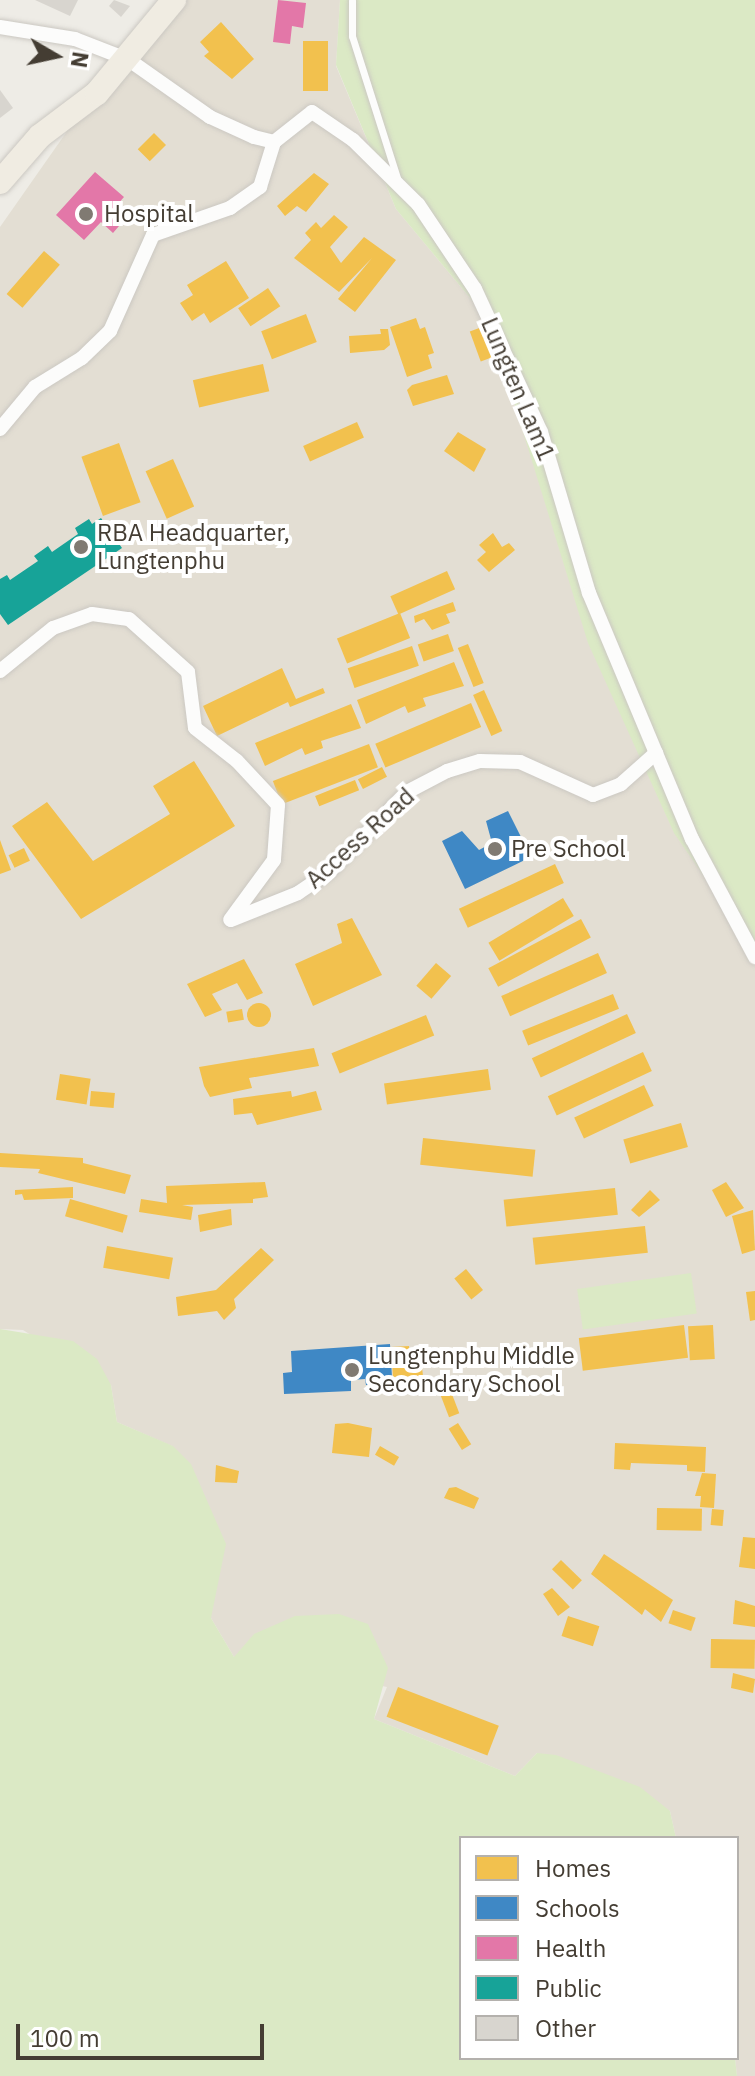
<!DOCTYPE html>
<style>
body{margin:0}
#map{position:relative;width:755px;height:2076px;overflow:hidden;background:#eeece6;font-family:"IBM Plex Sans",sans-serif}
div>[style]{position:absolute}
[style*='--x']{left:calc(var(--x)*1px);top:calc(var(--y)*1px);width:calc(var(--w)*1px);rotate:calc(var(--a)*1deg)}
.residential>*{inset:0;background:#e3ded3}
.green>*{inset:0;background:#dbe9c5;transform-origin:0 0}
.homes>*{inset:0;background:#f2c14e;transform-origin:0 0}
.round{border-radius:50%}
.schools>*{inset:0;background:#3f88c5}
.health>*{inset:0;background:#e377a8}
.public>*{inset:0;background:#17a398}
.building>*{inset:0;background:#d8d5cf}
.roads{filter:drop-shadow(0 0 2px #cbc8c2) drop-shadow(0 0 2px #cbc8c2)}
.lane>*{height:7px;margin:-3.5px;padding:0 3.5px;transform-origin:3.5px;border-radius:3.5px;background:#fcfcfb}
.street>*{height:14px;margin:-7px;padding:0 7px;transform-origin:7px;border-radius:7px;background:#fcfcfb}
.primary>*{height:24px;margin:-12px;padding:0 12px;transform-origin:12px;border-radius:12px;background:#f0ece2}
.dots>*{width:22px;height:22px;translate:-50% -50%;box-sizing:border-box;border:4px solid #fff;border-radius:50%}
span{translate:-50% -50%;white-space:nowrap;text-align:center;line-height:1.15;-webkit-text-stroke:8px #fff;paint-order:stroke}
.poi-label{font-size:24px;color:#443d33}
.left{translate:0 -50%;text-align:left}
.street-label{font-size:24px;color:#443d33}
.legend{position:absolute;left:459px;top:1836px;width:280px;height:224px;box-sizing:border-box;background:#fff;border:2px solid #b4b1ad;margin:0;padding:10px 14px;list-style:none;font-size:24px;color:#443d33}
.legend li{display:flex;align-items:center;gap:16px;height:40px}
.legend b{width:40px;border:2px solid #b4b1ad}
.north{position:absolute;left:16px;top:16px;width:80px;height:80px;-webkit-text-stroke:6px #fff;paint-order:stroke;rotate:99deg;font-size:22px;font-weight:700;line-height:32px;text-align:center;color:#443d33}
.north::after{content:'';display:block;margin:auto;width:28px;height:36px;background:#443d33;clip-path:polygon(50% 0,100% 100%,50% 72%,0 100%)}
.scale{position:absolute;left:16px;top:2024px;width:248px;height:36px;box-sizing:border-box;border:4px solid #443d33;border-top:0;padding-left:10px;font-size:24px;line-height:28px;white-space:nowrap;color:#443d33;-webkit-text-stroke:6px #fff;paint-order:stroke}
</style>
<div id="map">
<div class="residential">
<i style="clip-path:polygon(159px 0,340px 0,336px 66px,396px 209px,475px 304px,755px 951px,755px 2076px,737px 2076px,735px 2058px,737px 1838px,676px 1838px,670px 1811px,537px 1753px,515px 1776px,374px 1719px,387px 1687px,234px 1657px,211px 1618px,172px 1446px,117px 1422px,111px 1385px,23px 1330px,0 1329px,0 227px)"></i>
</div>
<div class="green">
<i style="clip-path:polygon(340px 0,755px 0,755px 951px,674px 833px,588px 643px,504px 370px,475px 304px,396px 209px,336px 65px)"></i>
<i style="left:691px;top:1273px;width:41px;height:115px;rotate:82deg"></i>
<i style="clip-path:polygon(0 1329px,73px 1341px,97px 1359px,111px 1385px,117px 1422px,173px 1446px,191px 1464px,226px 1544px,211px 1618px,234px 1657px,254px 1634px,295px 1616px,339px 1614px,368px 1624px,388px 1668px,374px 1719px,515px 1776px,537px 1753px,556px 1755px,640px 1787px,670px 1811px,676px 1838px,461px 1838px,461px 2058px,735px 2058px,737px 2076px,0 2076px)"></i>
</div>
<div class="homes">
<i style="clip-path:polygon(221px 22px,254px 59px,232px 79px,204px 56px,209px 52px,200px 42px)"></i>
<i style="left:303px;top:41px;width:25px;height:50px"></i>
<i style="left:154px;top:133px;width:17px;height:23px;rotate:45deg"></i>
<i style="clip-path:polygon(314px 173px,329px 184px,306px 212px,297px 206px,285px 216px,277px 206px)"></i>
<i style="clip-path:polygon(334px 215px,348px 227px,330px 247px,341px 263px,364px 237px,396px 260px,355px 312px,338px 299px,372px 258px,339px 292px,294px 258px,311px 240px,305px 233px,316px 222px,321px 228px)"></i>
<i style="left:44px;top:251px;width:21px;height:57px;rotate:41deg"></i>
<i style="clip-path:polygon(226px 261px,249px 298px,210px 323px,204px 313px,192px 321px,180px 303px,193px 295px,187px 285px)"></i>
<i style="left:268px;top:288px;width:22px;height:36px;rotate:56deg"></i>
<i style="left:306px;top:314px;width:30px;height:48px;rotate:69deg"></i>
<i style="clip-path:polygon(416px 318px,420px 329px,425px 327px,434px 353px,428px 355px,432px 368px,407px 377px,390px 327px)"></i>
<i style="left:482px;top:327px;width:32px;height:13px;rotate:70deg"></i>
<i style="clip-path:polygon(380px 329px,388px 329px,390px 345px,384px 350px,350px 353px,349px 336px,381px 334px)"></i>
<i style="left:263px;top:364px;width:28px;height:72px;rotate:77deg"></i>
<i style="clip-path:polygon(447px 375px,454px 394px,413px 406px,407px 390px,412px 385px)"></i>
<i style="left:357px;top:422px;width:17px;height:59px;rotate:66deg"></i>
<i style="clip-path:polygon(458px 432px,486px 449px,474px 472px,444px 451px)"></i>
<i style="left:119px;top:443px;width:63px;height:40px;rotate:70deg"></i>
<i style="left:173px;top:459px;width:52px;height:30px;rotate:66deg"></i>
<i style="clip-path:polygon(493px 533px,502px 547px,509px 543px,515px 550px,489px 572px,477px 560px,486px 552px,479px 545px)"></i>
<i style="left:447px;top:571px;width:20px;height:62px;rotate:66deg"></i>
<i style="clip-path:polygon(453px 602px,456px 611px,446px 614px,450px 623px,432px 630px,424px 619px,415px 623px,414px 616px)"></i>
<i style="left:400px;top:613px;width:27px;height:68px;rotate:68deg"></i>
<i style="left:448px;top:634px;width:18px;height:32px;rotate:71deg"></i>
<i style="left:468px;top:644px;width:42px;height:11px;rotate:68deg"></i>
<i style="left:412px;top:646px;width:21px;height:68px;rotate:71deg"></i>
<i style="clip-path:polygon(454px 662px,464px 686px,423px 698px,426px 706px,408px 713px,405px 706px,366px 724px,357px 700px)"></i>
<i style="clip-path:polygon(282px 668px,296px 699px,323px 688px,325px 693px,290px 707px,288px 702px,217px 736px,203px 706px)"></i>
<i style="left:484px;top:690px;width:45px;height:12px;rotate:66deg"></i>
<i style="left:471px;top:703px;width:26px;height:104px;rotate:67deg"></i>
<i style="clip-path:polygon(351px 704px,361px 728px,321px 741px,323px 748px,305px 755px,302px 748px,265px 766px,255px 743px)"></i>
<i style="left:369px;top:744px;width:25px;height:103px;rotate:69deg"></i>
<i style="clip-path:polygon(194px 761px,235px 826px,81px 919px,12px 826px,47px 802px,93px 861px,170px 814px,153px 786px)"></i>
<i style="left:382px;top:767px;width:11px;height:27px;rotate:63deg"></i>
<i style="left:355px;top:780px;width:11px;height:43px;rotate:68deg"></i>
<i style="clip-path:polygon(0 840px,11px 870px,0 874px)"></i>
<i style="left:24px;top:848px;width:14px;height:17px;rotate:65deg"></i>
<i style="left:555px;top:864px;width:21px;height:106px;rotate:65deg"></i>
<i style="left:563px;top:898px;width:21px;height:87px;rotate:59deg"></i>
<i style="clip-path:polygon(352px 918px,382px 975px,313px 1006px,295px 964px,342px 943px,337px 924px)"></i>
<i style="left:581px;top:919px;width:21px;height:105px;rotate:62deg"></i>
<i style="left:598px;top:953px;width:22px;height:106px;rotate:66deg"></i>
<i style="clip-path:polygon(244px 959px,263px 993px,247px 1000px,237px 983px,212px 994px,222px 1010px,205px 1017px,187px 984px)"></i>
<i style="left:436px;top:963px;width:20px;height:30px;rotate:41deg"></i>
<i style="left:613px;top:994px;width:16px;height:98px;rotate:68deg"></i>
<i class="round" style="left:247px;top:1003px;width:24px;height:24px"></i>
<i style="left:242px;top:1009px;width:11px;height:16px;rotate:80deg"></i>
<i style="left:627px;top:1014px;width:21px;height:105px;rotate:65deg"></i>
<i style="left:426px;top:1015px;width:22px;height:102px;rotate:68deg"></i>
<i style="clip-path:polygon(314px 1048px,319px 1066px,249px 1078px,252px 1088px,210px 1097px,204px 1086px,199px 1067px)"></i>
<i style="left:643px;top:1052px;width:21px;height:105px;rotate:65deg"></i>
<i style="left:488px;top:1069px;width:21px;height:105px;rotate:82deg"></i>
<i style="left:60px;top:1074px;width:31px;height:26px;rotate:9deg"></i>
<i style="left:644px;top:1085px;width:23px;height:77px;rotate:65deg"></i>
<i style="left:91px;top:1091px;width:24px;height:15px;rotate:5deg"></i>
<i style="clip-path:polygon(291px 1091px,292px 1097px,316px 1091px,322px 1110px,257px 1125px,252px 1113px,234px 1115px,233px 1099px)"></i>
<i style="left:681px;top:1123px;width:25px;height:60px;rotate:74deg"></i>
<i style="left:423px;top:1138px;width:113px;height:27px;rotate:6deg"></i>
<i style="clip-path:polygon(0 1153px,83px 1158px,83px 1163px,131px 1175px,125px 1194px,38px 1173px,40px 1169px,0 1167px)"></i>
<i style="clip-path:polygon(265px 1182px,268px 1197px,253px 1199px,253px 1203px,182px 1205px,193px 1207px,191px 1220px,139px 1212px,141px 1199px,167px 1203px,166px 1186px)"></i>
<i style="clip-path:polygon(726px 1182px,744px 1208px,726px 1217px,712px 1190px)"></i>
<i style="clip-path:polygon(73px 1187px,73px 1198px,24px 1200px,22px 1194px,15px 1195px,15px 1190px)"></i>
<i style="left:615px;top:1188px;width:27px;height:112px;rotate:84deg"></i>
<i style="clip-path:polygon(650px 1190px,660px 1200px,639px 1217px,631px 1210px)"></i>
<i style="left:70px;top:1199px;width:60px;height:18px;rotate:16deg"></i>
<i style="clip-path:polygon(231px 1209px,232px 1225px,200px 1232px,198px 1215px)"></i>
<i style="clip-path:polygon(753px 1210px,755px 1250px,742px 1254px,732px 1216px)"></i>
<i style="left:645px;top:1226px;width:27px;height:113px;rotate:84deg"></i>
<i style="left:107px;top:1246px;width:67px;height:22px;rotate:10deg"></i>
<i style="clip-path:polygon(261px 1248px,274px 1260px,234px 1299px,236px 1308px,224px 1320px,217px 1311px,178px 1316px,176px 1297px,216px 1290px)"></i>
<i style="left:466px;top:1269px;width:27px;height:15px;rotate:51deg"></i>
<i style="clip-path:polygon(755px 1291px,755px 1320px,750px 1321px,746px 1292px)"></i>
<i style="left:684px;top:1325px;width:33px;height:106px;rotate:83deg"></i>
<i style="left:713px;top:1325px;width:34px;height:25px;rotate:87deg"></i>
<i style="clip-path:polygon(409px 1346px,410px 1359px,421px 1358px,423px 1376px,393px 1377px,391px 1347px)"></i>
<i style="left:450px;top:1389px;width:26px;height:11px;rotate:69deg"></i>
<i style="clip-path:polygon(348px 1423px,372px 1428px,369px 1457px,332px 1453px,335px 1424px)"></i>
<i style="left:458px;top:1423px;width:25px;height:11px;rotate:58deg"></i>
<i style="clip-path:polygon(615px 1443px,706px 1447px,705px 1472px,687px 1471px,687px 1465px,631px 1463px,630px 1470px,614px 1469px)"></i>
<i style="left:380px;top:1446px;width:22px;height:10px;rotate:30deg"></i>
<i style="clip-path:polygon(216px 1465px,239px 1471px,237px 1483px,215px 1482px)"></i>
<i style="clip-path:polygon(702px 1473px,716px 1474px,714px 1508px,700px 1507px,701px 1496px,695px 1496px)"></i>
<i style="clip-path:polygon(456px 1487px,479px 1498px,474px 1509px,444px 1498px,449px 1488px)"></i>
<i style="left:657px;top:1508px;width:45px;height:22px;rotate:1deg"></i>
<i style="left:712px;top:1509px;width:12px;height:16px;rotate:5deg"></i>
<i style="clip-path:polygon(743px 1537px,755px 1538px,755px 1569px,739px 1567px)"></i>
<i style="clip-path:polygon(604px 1554px,673px 1600px,661px 1622px,645px 1609px,642px 1615px,591px 1574px)"></i>
<i style="left:561px;top:1560px;width:29px;height:13px;rotate:44deg"></i>
<i style="clip-path:polygon(552px 1588px,570px 1607px,558px 1616px,543px 1594px)"></i>
<i style="clip-path:polygon(735px 1600px,755px 1606px,755px 1627px,733px 1624px)"></i>
<i style="left:673px;top:1610px;width:24px;height:14px;rotate:19deg"></i>
<i style="left:568px;top:1616px;width:33px;height:21px;rotate:18deg"></i>
<i style="left:711px;top:1639px;width:44px;height:29px;rotate:1deg"></i>
<i style="clip-path:polygon(733px 1673px,755px 1679px,753px 1693px,731px 1688px)"></i>
<i style="left:398px;top:1687px;width:108px;height:32px;rotate:21deg"></i>
</div>
<div class="schools">
<i style="clip-path:polygon(508px 811px,531px 857px,465px 889px,442px 841px,462px 831px,479px 850px,492px 843px,486px 821px)"></i>
<i style="clip-path:polygon(390px 1344px,392px 1377px,373px 1379px,373px 1385px,366px 1385px,365px 1379px,351px 1380px,351px 1391px,284px 1394px,283px 1373px,292px 1372px,291px 1351px)"></i>
</div>
<div class="health">
<i style="clip-path:polygon(278px 0,306px 3px,303px 28px,292px 26px,290px 44px,273px 42px)"></i>
<i style="clip-path:polygon(95px 172px,124px 197px,108px 215px,119px 226px,113px 233px,101px 222px,84px 240px,56px 215px)"></i>
</div>
<div class="public">
<i style="clip-path:polygon(101px 518px,122px 548px,8px 625px,0 614px,0 579px,7px 575px,10px 580px,38px 561px,34px 556px,48px 546px,52px 552px,78px 534px,75px 528px,89px 519px,92px 524px)"></i>
</div>
<div class="building">
<i style="clip-path:polygon(35px 0,78px 0,70px 16px)"></i>
<i style="clip-path:polygon(114px 0,130px 6px,121px 17px,109px 6px)"></i>
<i style="clip-path:polygon(0 90px,13px 108px,0 118px)"></i>
</div>
<div class="roads">
<div class="lane">
<i style="--x:352;--y:0;--w:36;--a:90"></i>
<i style="--x:352;--y:36;--w:152;--a:72.4"></i>
</div>
<div class="street">
<i style="--x:0;--y:27;--w:76;--a:9.1"></i>
<i style="--x:75;--y:39;--w:58;--a:21.3"></i>
<i style="--x:129;--y:60;--w:99;--a:35.1"></i>
<i style="--x:210;--y:117;--w:48;--a:24.4"></i>
<i style="--x:254;--y:137;--w:21;--a:14"></i>
<i style="--x:274;--y:142;--w:48;--a:-38.3"></i>
<i style="--x:312;--y:112;--w:50;--a:34.3"></i>
<i style="--x:353;--y:140;--w:91;--a:44.6"></i>
<i style="--x:418;--y:204;--w:102;--a:56.2"></i>
<i style="--x:475;--y:289;--w:157;--a:65.2"></i>
<i style="--x:541;--y:432;--w:168;--a:73.4"></i>
<i style="--x:589;--y:593;--w:267;--a:67.3"></i>
<i style="--x:692;--y:839;--w:134;--a:61.9"></i>
<i style="--x:0;--y:429;--w:55;--a:-50.2"></i>
<i style="--x:35;--y:387;--w:55;--a:-31.7"></i>
<i style="--x:82;--y:358;--w:39;--a:-44"></i>
<i style="--x:110;--y:331;--w:105;--a:-65.9"></i>
<i style="--x:153;--y:235;--w:82;--a:-19.3"></i>
<i style="--x:230;--y:208;--w:37;--a:-35"></i>
<i style="--x:260;--y:187;--w:47;--a:-72.7"></i>
<i style="--x:0;--y:671;--w:68;--a:-39.1"></i>
<i style="--x:53;--y:628;--w:41;--a:-19.7"></i>
<i style="--x:92;--y:614;--w:37;--a:8"></i>
<i style="--x:129;--y:619;--w:79;--a:41.9"></i>
<i style="--x:188;--y:672;--w:56;--a:82.9"></i>
<i style="--x:195;--y:728;--w:53;--a:38.2"></i>
<i style="--x:237;--y:761;--w:60;--a:47"></i>
<i style="--x:278;--y:805;--w:55;--a:94.2"></i>
<i style="--x:274;--y:860;--w:74;--a:126.3"></i>
<i style="--x:231;--y:920;--w:72;--a:-21.9"></i>
<i style="--x:298;--y:893;--w:37;--a:-34"></i>
<i style="--x:329;--y:872;--w:112;--a:-45.7"></i>
<i style="--x:407;--y:792;--w:45;--a:-27.7"></i>
<i style="--x:447;--y:771;--w:34;--a:-17"></i>
<i style="--x:480;--y:761;--w:40;--a:1.4"></i>
<i style="--x:520;--y:762;--w:80;--a:24.3"></i>
<i style="--x:593;--y:795;--w:30;--a:-21"></i>
<i style="--x:621;--y:784;--w:47;--a:-41.5"></i>
</div>
<div class="primary">
<i style="--x:0;--y:182;--w:61;--a:-49"></i>
<i style="--x:40;--y:136;--w:71;--a:-37"></i>
<i style="--x:97;--y:93;--w:121;--a:-50.4"></i>
</div>
</div>
<div class="dots">
<i style="left:86px;top:214px;background:#807a72"></i>
<i style="left:81px;top:547px;background:#807a72"></i>
<i style="left:495px;top:849px;background:#807a72"></i>
<i style="left:352px;top:1370px;background:#807a72"></i>
</div>
<div class="poi-label">
<span class="left" style="left:104px;top:214px">Hospital</span>
<span class="left" style="left:97px;top:547px">RBA Headquarter,<br>Lungtenphu</span>
<span class="left" style="left:511px;top:849px">Pre School</span>
<span class="left" style="left:368px;top:1370px">Lungtenphu Middle<br>Secondary School</span>
</div>
<div class="street-label">
<span style="left:518px;top:389px;rotate:67deg">Lungten Lam1</span>
<span style="left:360px;top:838px;rotate:-42deg">Access Road</span>
</div>
<ul class="legend">
<li><b style="height:22px;background:#f2c14e"></b>Homes</li>
<li><b style="height:22px;background:#3f88c5"></b>Schools</li>
<li><b style="height:22px;background:#e377a8"></b>Health</li>
<li><b style="height:22px;background:#17a398"></b>Public</li>
<li><b style="height:22px;background:#d8d5cf"></b>Other</li>
</ul>
<div class="north">N</div>
<div class="scale">100 m</div>
</div>
